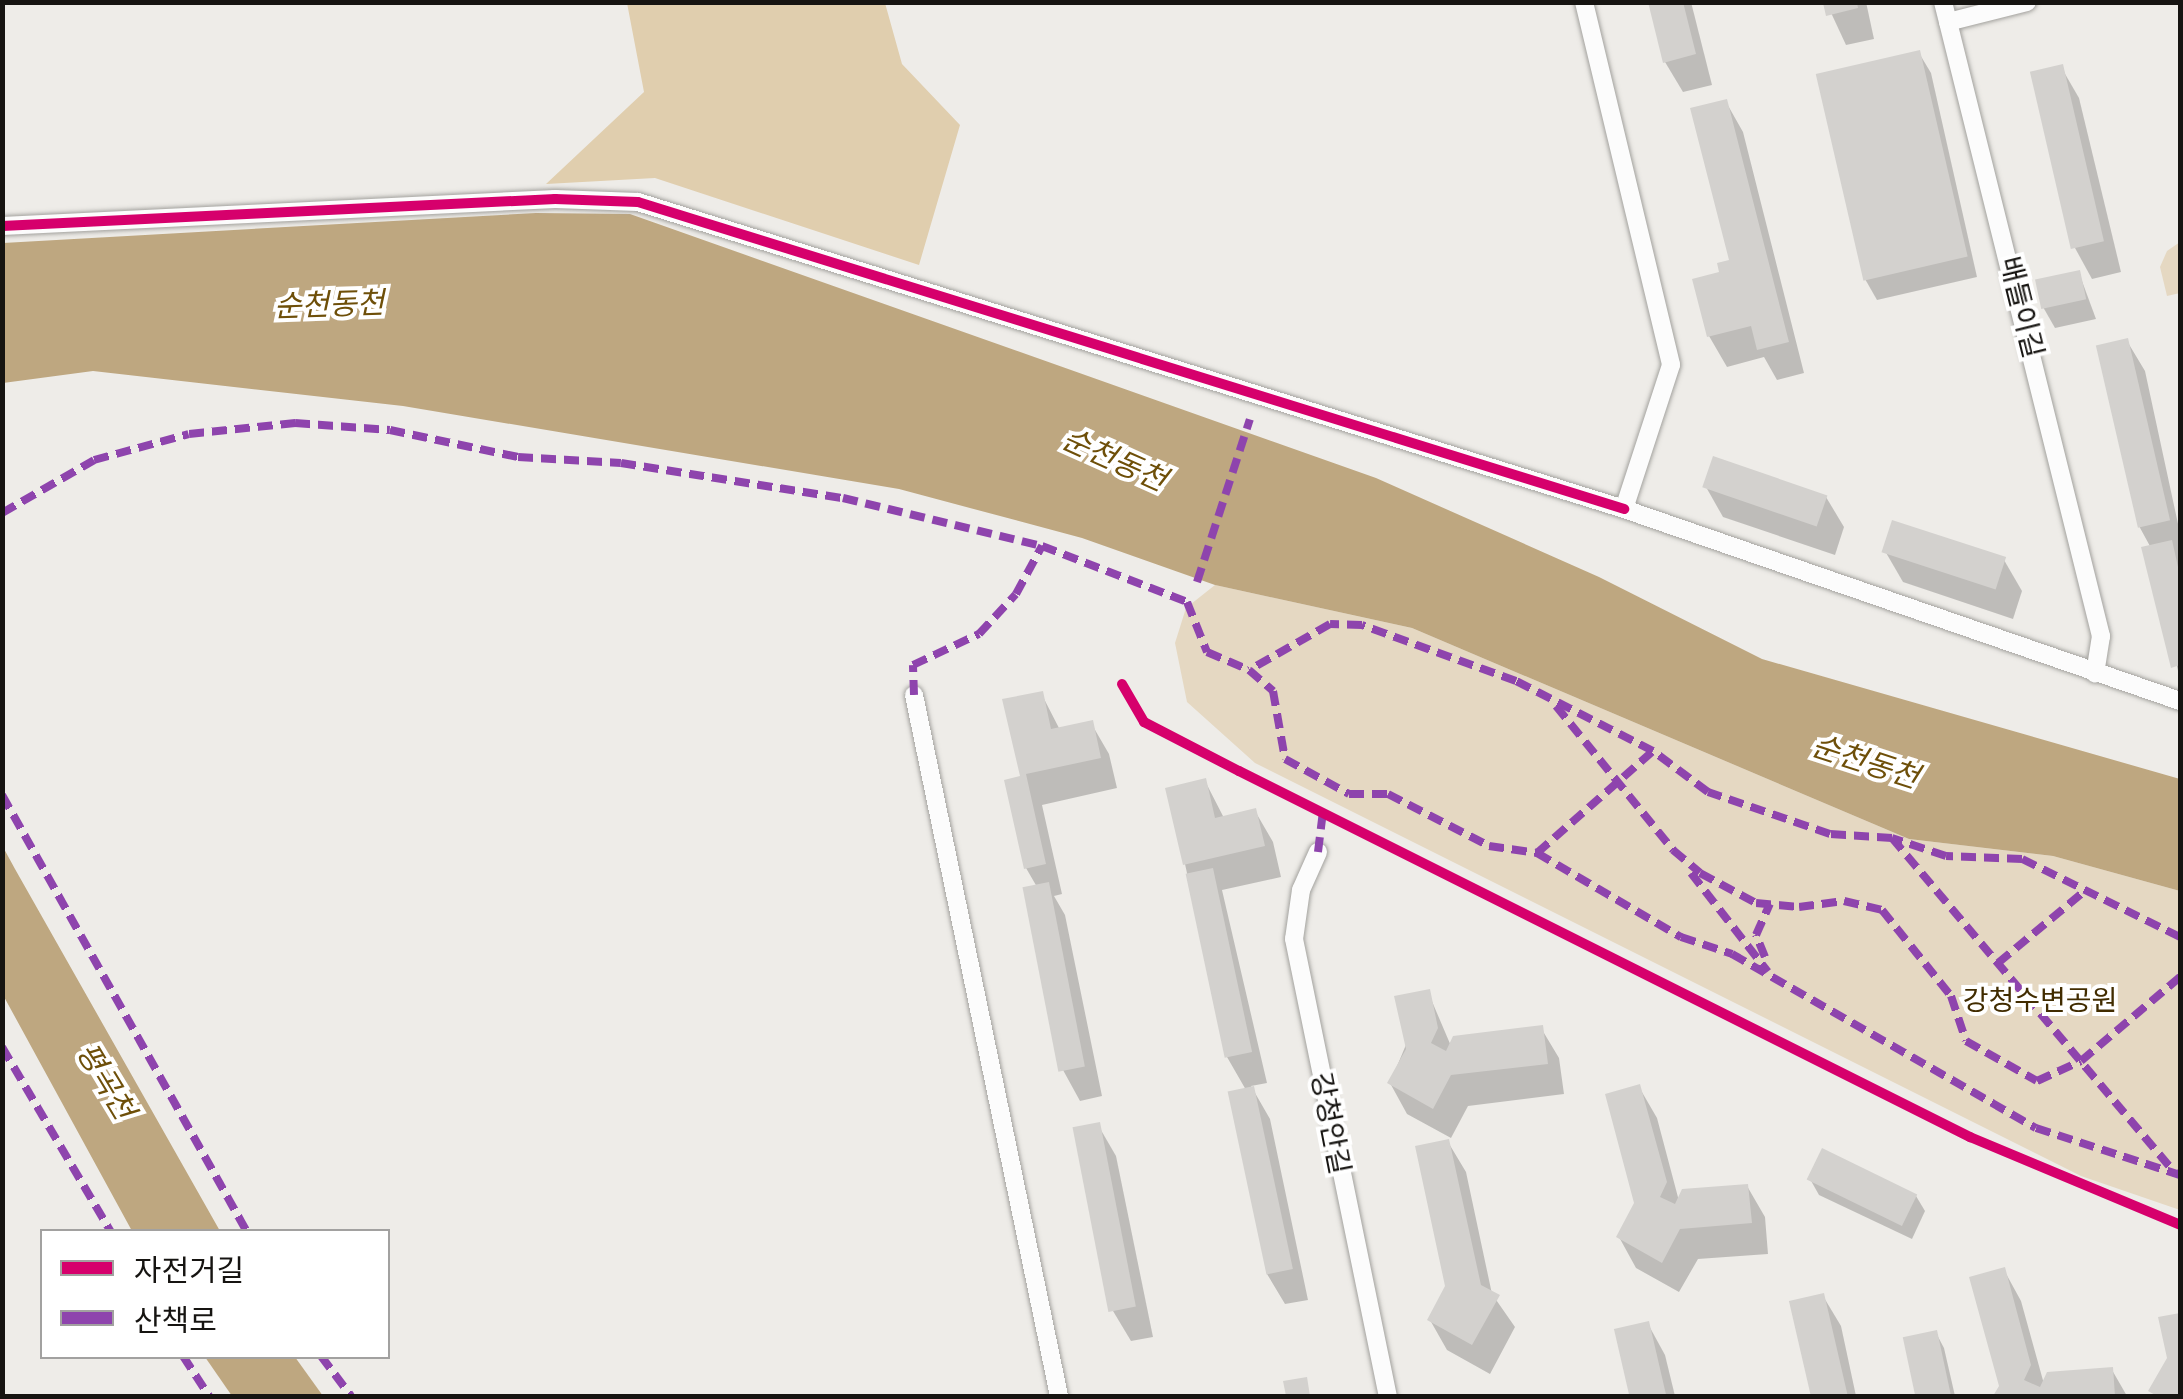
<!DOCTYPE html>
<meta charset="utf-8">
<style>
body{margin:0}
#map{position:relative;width:2183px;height:1399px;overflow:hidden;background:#eeece8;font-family:"Exo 2","Noto Sans KR",sans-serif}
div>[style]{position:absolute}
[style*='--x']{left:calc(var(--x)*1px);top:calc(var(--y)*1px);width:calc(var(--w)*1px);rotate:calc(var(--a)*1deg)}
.green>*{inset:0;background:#e5d8c2}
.forest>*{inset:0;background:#e0ceae}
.water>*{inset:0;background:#bea780}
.shadow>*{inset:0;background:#0003}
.building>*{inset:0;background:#d3d1ce;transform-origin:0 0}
.roads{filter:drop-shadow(0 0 2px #a3a29e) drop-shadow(0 0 2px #a3a29e)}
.minor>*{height:18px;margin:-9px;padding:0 9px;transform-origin:9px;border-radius:9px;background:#fcfcfc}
.quiet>*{height:8px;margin-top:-4px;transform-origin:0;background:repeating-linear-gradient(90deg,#8e44ad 0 15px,transparent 0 23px)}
.cycleway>*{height:10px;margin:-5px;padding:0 5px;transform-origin:5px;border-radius:5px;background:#d6006c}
span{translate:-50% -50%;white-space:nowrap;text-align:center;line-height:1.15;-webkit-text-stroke:8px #fff;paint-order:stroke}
.street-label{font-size:28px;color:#161411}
.park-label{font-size:28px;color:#412c00}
.water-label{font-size:30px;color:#6e4f09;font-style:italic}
.frame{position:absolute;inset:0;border:5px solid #161411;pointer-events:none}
.legend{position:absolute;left:40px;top:1229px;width:350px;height:130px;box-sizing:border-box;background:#fff;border:2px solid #a2a1a0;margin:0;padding:12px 18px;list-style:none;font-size:30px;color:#161411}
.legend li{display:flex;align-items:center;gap:20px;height:50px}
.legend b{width:50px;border:2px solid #a2a1a0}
</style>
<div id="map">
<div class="green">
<i style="clip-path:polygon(2180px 242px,2180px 293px,2167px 296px,2160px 267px,2167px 251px)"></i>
<i style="clip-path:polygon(1215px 585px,1412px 628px,1909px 839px,2053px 856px,2180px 891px,2180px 1210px,2081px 1176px,1255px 763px,1187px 702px,1175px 643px,1186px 608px)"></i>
</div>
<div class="forest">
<i style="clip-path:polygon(627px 3px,885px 3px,902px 64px,960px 125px,919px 265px,655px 178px,546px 184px,644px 92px)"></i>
</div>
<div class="water">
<i style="clip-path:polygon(536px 213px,630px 214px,1376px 478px,1599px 577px,1762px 659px,2180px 779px,2180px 891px,2053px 856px,1909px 839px,1412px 628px,1215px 585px,1082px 538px,899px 489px,403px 406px,93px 371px,3px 383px,3px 243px)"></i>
<i style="clip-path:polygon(3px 847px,15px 869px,220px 1231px,132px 1231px,3px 995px)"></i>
<i style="clip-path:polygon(205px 1357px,295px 1357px,323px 1396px,232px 1396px)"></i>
</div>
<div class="shadow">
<i style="clip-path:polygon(1651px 2px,1691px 2px,1712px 85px,1683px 92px,1665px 62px)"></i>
<i style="clip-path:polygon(1826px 2px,1866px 2px,1874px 39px,1846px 45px)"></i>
<i style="clip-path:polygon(1919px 53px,1931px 73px,1977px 277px,1877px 300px,1865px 279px)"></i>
<i style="clip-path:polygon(2061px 67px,2079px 98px,2121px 272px,2092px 279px,2075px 248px)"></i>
<i style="clip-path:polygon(1726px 102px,1743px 132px,1804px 373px,1777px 380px,1764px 357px,1727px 367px,1709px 336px,1722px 274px,1732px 261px)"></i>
<i style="clip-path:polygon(2079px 273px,2096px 319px,2055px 328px,2043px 307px)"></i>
<i style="clip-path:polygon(2127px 341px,2145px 371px,2180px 533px,2180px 680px,2151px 548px,2139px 526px)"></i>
<i style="clip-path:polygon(1706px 487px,1826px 497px,1844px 527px,1835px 555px,1723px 517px)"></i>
<i style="clip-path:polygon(1885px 551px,2004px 560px,2022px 591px,2013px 619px,1903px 582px)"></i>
<i style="clip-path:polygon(1041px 693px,1060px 730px,1091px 723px,1109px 754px,1117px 788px,1042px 805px,1062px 894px,1054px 896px,1065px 915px,1102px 1096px,1080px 1101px,1063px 1070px,1037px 887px,1026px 868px,1023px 778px)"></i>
<i style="clip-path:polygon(1205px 781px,1224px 818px,1255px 811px,1273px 842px,1281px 877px,1222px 890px,1267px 1083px,1251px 1086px,1270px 1119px,1308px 1300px,1285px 1304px,1267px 1274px,1246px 1090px,1227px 1057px,1185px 864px)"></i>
<i style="clip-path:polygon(1428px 992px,1451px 1046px,1541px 1028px,1559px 1058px,1564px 1094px,1468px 1106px,1451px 1138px,1407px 1114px,1390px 1083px)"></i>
<i style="clip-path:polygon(1639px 1087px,1657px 1118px,1679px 1201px,1747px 1186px,1765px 1217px,1768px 1254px,1698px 1259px,1679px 1292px,1636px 1268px,1619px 1237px,1637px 1203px)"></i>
<i style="clip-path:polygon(1098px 1125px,1116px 1156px,1153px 1337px,1131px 1341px,1113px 1311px)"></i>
<i style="clip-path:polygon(1448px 1142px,1466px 1172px,1492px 1294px,1515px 1327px,1490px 1374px,1447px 1350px,1430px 1320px,1448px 1286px)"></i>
<i style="clip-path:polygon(1810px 1179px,1916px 1196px,1925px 1211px,1912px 1239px,1819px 1195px)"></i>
<i style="clip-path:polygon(2004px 1270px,2021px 1301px,2044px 1384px,2112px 1370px,2127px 1396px,1996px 1396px,2002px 1386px)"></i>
<i style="clip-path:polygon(1823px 1296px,1841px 1326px,1856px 1396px,1813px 1396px,1792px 1303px)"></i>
<i style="clip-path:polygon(2180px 1315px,2180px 1396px,2154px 1396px,2169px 1358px,2161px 1319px)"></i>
<i style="clip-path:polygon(1648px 1324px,1665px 1355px,1675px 1396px,1631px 1396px,1617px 1331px)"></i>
<i style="clip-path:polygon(1936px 1333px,1944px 1348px,1955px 1396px,1918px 1396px,1906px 1339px)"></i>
</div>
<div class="building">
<i style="clip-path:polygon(1648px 2px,1683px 2px,1696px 54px,1663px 63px)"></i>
<i style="clip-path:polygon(1823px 3px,1857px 3px,1858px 8px,1826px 16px)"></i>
<i style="left:1920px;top:50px;width:212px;height:107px;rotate:77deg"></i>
<i style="left:2063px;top:64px;width:182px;height:34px;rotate:77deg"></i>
<i style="clip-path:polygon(1727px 99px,1789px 342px,1757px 350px,1751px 326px,1707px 337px,1692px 279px,1719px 272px,1717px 263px,1729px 260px,1690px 108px)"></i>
<i style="left:2080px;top:270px;width:30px;height:46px;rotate:78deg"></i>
<i style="left:2128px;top:338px;width:187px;height:33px;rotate:77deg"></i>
<i style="left:1713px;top:456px;width:121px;height:33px;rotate:19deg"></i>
<i style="left:1892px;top:520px;width:120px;height:34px;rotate:18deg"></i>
<i style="clip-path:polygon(2172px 540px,2180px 576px,2180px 665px,2171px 668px,2141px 547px)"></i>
<i style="clip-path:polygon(1043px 691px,1051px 729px,1093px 720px,1101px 758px,1026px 774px,1046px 864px,1024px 869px,1004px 780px,1020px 776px,1002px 699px)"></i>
<i style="clip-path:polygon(1206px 778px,1215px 818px,1256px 808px,1265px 846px,1183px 865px,1165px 788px)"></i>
<i style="left:1213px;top:868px;width:188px;height:28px;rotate:78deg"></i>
<i style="left:1049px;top:882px;width:188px;height:27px;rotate:79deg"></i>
<i style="clip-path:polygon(1430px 989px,1438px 1028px,1431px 1043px,1446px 1051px,1453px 1036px,1543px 1025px,1548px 1064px,1451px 1075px,1433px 1109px,1387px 1083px,1406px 1049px,1394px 996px)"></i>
<i style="clip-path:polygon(1640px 1084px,1667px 1182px,1660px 1197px,1675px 1204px,1682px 1189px,1748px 1184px,1752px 1223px,1680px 1229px,1662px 1263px,1616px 1237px,1634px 1203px,1605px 1094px)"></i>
<i style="left:1254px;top:1086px;width:187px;height:27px;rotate:78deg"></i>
<i style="left:1100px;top:1122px;width:188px;height:28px;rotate:79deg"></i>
<i style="clip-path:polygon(1449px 1139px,1481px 1285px,1500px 1295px,1472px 1345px,1427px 1320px,1445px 1286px,1415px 1146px)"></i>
<i style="left:1822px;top:1148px;width:106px;height:35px;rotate:26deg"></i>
<i style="clip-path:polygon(2005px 1267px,2031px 1365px,2024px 1380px,2040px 1387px,2047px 1372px,2113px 1367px,2115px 1396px,1993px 1396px,1999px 1386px,1969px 1277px)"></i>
<i style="left:1824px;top:1293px;width:106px;height:36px;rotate:77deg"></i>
<i style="clip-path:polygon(2180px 1313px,2180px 1396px,2157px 1396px,2148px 1391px,2167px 1358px,2158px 1317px)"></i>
<i style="left:1649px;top:1321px;width:77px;height:36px;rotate:77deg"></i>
<i style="left:1937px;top:1330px;width:67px;height:35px;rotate:78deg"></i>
<i style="clip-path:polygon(1307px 1377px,1310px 1396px,1286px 1396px,1283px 1381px)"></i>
</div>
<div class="roads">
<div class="minor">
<i style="--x:1584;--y:2;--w:373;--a:76.5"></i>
<i style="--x:1671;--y:365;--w:151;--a:108.1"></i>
<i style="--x:1624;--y:509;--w:588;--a:19.05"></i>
<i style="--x:1943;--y:2;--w:21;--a:76"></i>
<i style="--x:2027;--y:2;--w:81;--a:165.8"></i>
<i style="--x:1948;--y:22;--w:633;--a:76.01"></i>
<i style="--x:2101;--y:636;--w:38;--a:99"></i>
<i style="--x:2;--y:226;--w:554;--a:-2.8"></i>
<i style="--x:555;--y:199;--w:83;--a:2.1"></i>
<i style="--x:638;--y:202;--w:1033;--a:17.29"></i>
<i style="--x:914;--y:695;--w:716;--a:78.31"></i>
<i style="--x:1318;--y:852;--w:42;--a:114.1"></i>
<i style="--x:1301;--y:890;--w:49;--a:98.1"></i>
<i style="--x:1294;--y:939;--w:467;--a:78.4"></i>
</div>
</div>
<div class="quiet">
<i style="--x:2;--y:513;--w:106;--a:-29.9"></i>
<i style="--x:94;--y:460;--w:98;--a:-15.3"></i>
<i style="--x:189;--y:434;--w:107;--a:-5.9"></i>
<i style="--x:295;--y:423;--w:95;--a:4.2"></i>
<i style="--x:390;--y:430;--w:131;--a:11.9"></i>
<i style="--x:518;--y:457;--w:103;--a:3.3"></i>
<i style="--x:621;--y:463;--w:225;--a:9"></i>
<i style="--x:843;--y:498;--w:205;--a:13.6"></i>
<i style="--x:1042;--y:546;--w:155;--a:21.1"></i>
<i style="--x:1187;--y:602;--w:54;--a:68.2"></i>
<i style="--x:1207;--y:652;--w:46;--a:23.2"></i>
<i style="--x:1197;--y:582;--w:171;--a:-72"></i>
<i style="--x:914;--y:695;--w:30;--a:-92"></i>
<i style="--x:913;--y:665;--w:73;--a:-25.2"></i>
<i style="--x:979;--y:634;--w:54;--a:-47.2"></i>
<i style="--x:1016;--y:594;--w:55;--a:-61.6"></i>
<i style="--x:1556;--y:706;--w:186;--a:50.9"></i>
<i style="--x:1673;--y:850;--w:35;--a:40"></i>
<i style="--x:1700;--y:873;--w:64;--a:28.2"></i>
<i style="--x:1756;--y:903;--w:43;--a:5.3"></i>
<i style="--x:1799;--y:907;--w:45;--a:-7.6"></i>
<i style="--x:1844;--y:901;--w:39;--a:13"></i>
<i style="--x:1882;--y:910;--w:110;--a:51.3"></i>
<i style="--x:1951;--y:996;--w:47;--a:71.6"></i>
<i style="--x:1966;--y:1041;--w:81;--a:29.4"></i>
<i style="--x:2037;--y:1081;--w:48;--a:-24.4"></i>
<i style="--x:2081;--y:1061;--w:130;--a:-40.3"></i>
<i style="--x:2;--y:795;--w:501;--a:60.72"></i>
<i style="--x:1892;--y:838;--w:440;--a:49.8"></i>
<i style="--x:1318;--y:852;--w:39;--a:-83"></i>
<i style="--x:1537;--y:853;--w:154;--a:-41.3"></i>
<i style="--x:1691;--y:873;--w:125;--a:52.1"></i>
<i style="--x:2180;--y:937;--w:176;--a:-153.7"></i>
<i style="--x:2022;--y:859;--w:76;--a:-177.7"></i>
<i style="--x:1946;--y:856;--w:57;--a:-161.6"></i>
<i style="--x:1892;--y:838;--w:62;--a:-176.3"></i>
<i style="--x:1830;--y:834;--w:129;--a:-161"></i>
<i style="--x:1708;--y:792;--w:69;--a:-143.3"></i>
<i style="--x:1653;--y:751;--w:154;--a:-152.9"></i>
<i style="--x:1516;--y:681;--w:164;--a:-160"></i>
<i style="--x:1362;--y:625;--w:32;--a:-178"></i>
<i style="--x:1330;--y:624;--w:93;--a:150.4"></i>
<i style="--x:1249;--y:670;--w:32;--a:41"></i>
<i style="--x:1273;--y:691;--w:69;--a:80"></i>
<i style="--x:1285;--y:759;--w:73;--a:28.7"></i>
<i style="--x:1349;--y:794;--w:39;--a:0"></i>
<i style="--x:1388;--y:794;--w:114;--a:27.2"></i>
<i style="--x:1489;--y:846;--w:49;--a:8.3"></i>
<i style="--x:1537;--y:853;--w:167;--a:30.3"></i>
<i style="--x:1681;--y:937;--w:54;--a:18.4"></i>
<i style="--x:1732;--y:954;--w:350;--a:29.8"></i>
<i style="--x:2036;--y:1128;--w:151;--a:18.1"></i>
<i style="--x:1765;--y:957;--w:24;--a:-112"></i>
<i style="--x:1756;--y:935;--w:34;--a:-66"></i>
<i style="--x:1998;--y:963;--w:114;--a:-39.7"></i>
<i style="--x:2;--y:1047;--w:215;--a:59.5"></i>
<i style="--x:183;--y:1356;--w:48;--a:57"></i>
<i style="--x:321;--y:1356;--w:50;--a:53.1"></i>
</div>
<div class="cycleway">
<i style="--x:2;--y:226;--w:554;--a:-2.8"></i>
<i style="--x:555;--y:199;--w:83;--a:2.1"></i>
<i style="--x:638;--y:202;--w:1033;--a:17.29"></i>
<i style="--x:1122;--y:684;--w:44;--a:59.9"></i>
<i style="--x:1144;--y:722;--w:107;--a:27.3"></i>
<i style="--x:1239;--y:771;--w:818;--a:26.6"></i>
<i style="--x:1970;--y:1137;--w:228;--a:22.7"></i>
</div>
<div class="street-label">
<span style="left:2023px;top:307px;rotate:76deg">배들이길</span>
<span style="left:1332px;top:1123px;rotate:79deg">강청안길</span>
</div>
<div class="park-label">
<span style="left:2040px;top:999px">강청수변공원</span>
</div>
<div class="water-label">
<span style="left:329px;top:303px;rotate:-2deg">순천동천</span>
<span style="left:1115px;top:458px;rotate:24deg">순천동천</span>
<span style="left:1866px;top:760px;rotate:18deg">순천동천</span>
<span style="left:107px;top:1080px;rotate:59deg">평곡천</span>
</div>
<div class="frame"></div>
<ul class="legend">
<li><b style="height:12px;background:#d6006c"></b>자전거길</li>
<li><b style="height:12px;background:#8e44ad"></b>산책로</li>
</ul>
</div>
